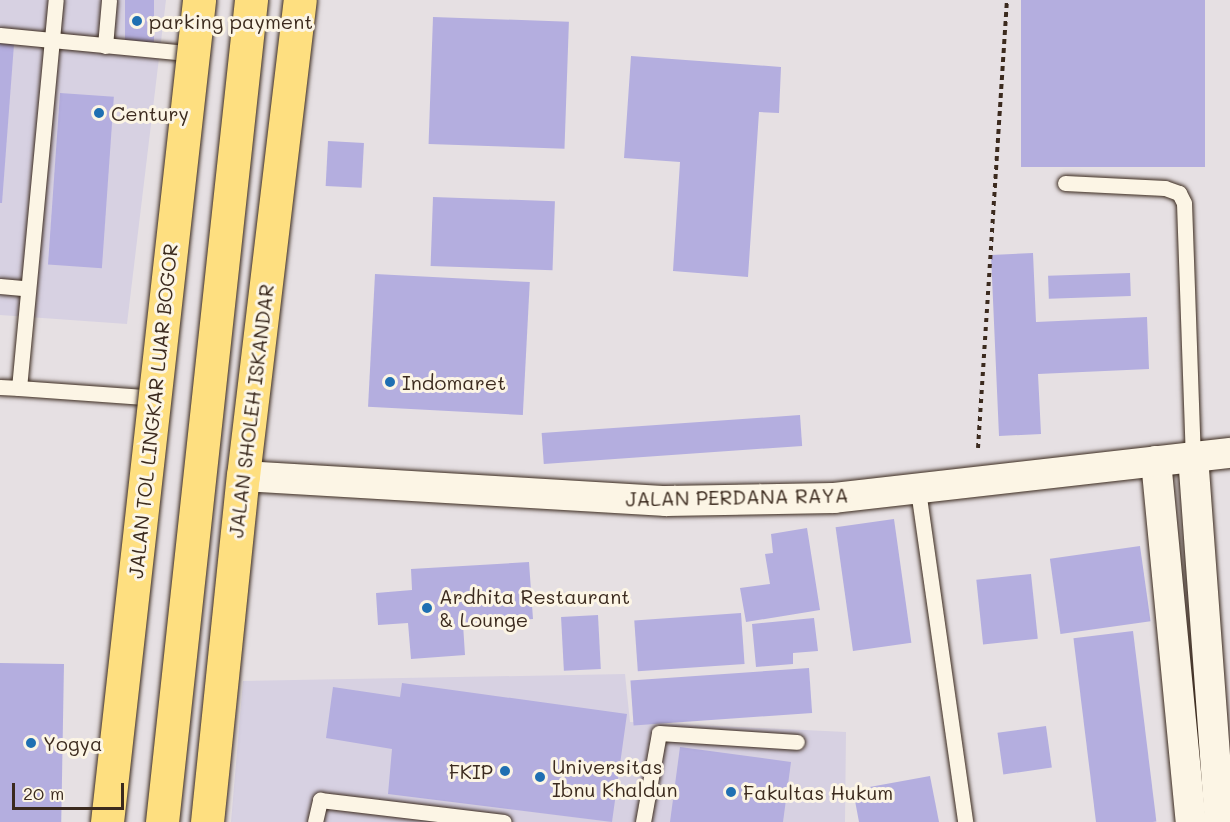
<!DOCTYPE html>
<style>
body{margin:0}
#map{position:relative;width:1230px;height:822px;overflow:hidden;background:#e6e0e3;font-family:Mali,sans-serif}
div>[style]{position:absolute}
[style*='--x']{left:calc(var(--x)*1px);top:calc(var(--y)*1px);width:calc(var(--w)*1px);rotate:calc(var(--a)*1deg)}
.built>*{inset:0;background:#d7d1e2}
.building>*{inset:0;background:#b4aedf;transform-origin:0 0}
.path>*{height:4px;margin-top:-2px;transform-origin:0;background:repeating-linear-gradient(90deg,#3b2a1e 0 4.5px,transparent 0 9px)}
.roads{filter:drop-shadow(0 0 2px #3b2a1e) drop-shadow(0 0 2px #3b2a1e)}
.service>*{height:15px;margin:-7.5px;padding:0 7.5px;transform-origin:7.5px;border-radius:7.5px;background:#fcf5e5}
.minor>*{height:30px;margin:-15px;padding:0 15px;transform-origin:15px;border-radius:15px;background:#fcf5e5}
.trunk>*{height:33px;margin:-16.5px;padding:0 16.5px;transform-origin:16.5px;border-radius:16.5px;background:#fedf80}
.motorway>*{height:33px;margin:-16.5px;padding:0 16.5px;transform-origin:16.5px;border-radius:16.5px;background:#fedf80}
.bridges{filter:drop-shadow(0 0 2px #3b2a1e) drop-shadow(0 0 2px #3b2a1e)}
.motorway-bridge>*{height:33px;margin:-16.5px;padding:0 16.5px;transform-origin:16.5px;border-radius:16.5px;background:#fedf80}
.dots>*{width:16px;height:16px;translate:-50% -50%;box-sizing:border-box;border:3px solid #fcf5e5;border-radius:50%}
span{translate:-50% -50%;white-space:nowrap;text-align:center;line-height:1.15;-webkit-text-stroke:6px #fcf5e5;paint-order:stroke}
.poi-label{font-size:20px;color:#3b2a1e}
.left{translate:0 -50%;text-align:left}
.right{translate:-100% -50%;text-align:right}
.street-label{font-size:20px;color:#3b2a1e}
.scale{position:absolute;left:12px;top:783px;width:112px;height:27px;box-sizing:border-box;border:3px solid #3b2a1e;border-top:0;padding-left:8px;font-size:18px;line-height:21px;white-space:nowrap;color:#3b2a1e;-webkit-text-stroke:4px #fcf5e5;paint-order:stroke}
</style>
<div id="map">
<div class="built">
<i style="clip-path:polygon(0 0,166px 0,127px 324px,0 315px)"></i>
<i style="clip-path:polygon(625px 674px,630px 722px,846px 732px,845px 822px,231px 822px,243px 681px)"></i>
</div>
<div class="building">
<i style="left:125px;top:0;width:29px;height:42px"></i>
<i style="left:1021px;top:0;width:184px;height:167px"></i>
<i style="left:433px;top:17px;width:136px;height:127px;rotate:2deg"></i>
<i style="clip-path:polygon(0 43px,14px 44px,2px 203px,0 203px)"></i>
<i style="clip-path:polygon(631px 56px,781px 67px,779px 113px,759px 112px,748px 277px,673px 271px,680px 162px,624px 158px)"></i>
<i style="left:60px;top:93px;width:54px;height:172px;rotate:4deg"></i>
<i style="left:328px;top:141px;width:36px;height:45px;rotate:3deg"></i>
<i style="left:433px;top:197px;width:122px;height:69px;rotate:2deg"></i>
<i style="clip-path:polygon(1033px 253px,1036px 322px,1147px 317px,1149px 369px,1038px 374px,1041px 434px,999px 436px,991px 255px)"></i>
<i style="left:1130px;top:273px;width:23px;height:82px;rotate:88deg"></i>
<i style="left:375px;top:274px;width:155px;height:133px;rotate:3deg"></i>
<i style="left:800px;top:415px;width:31px;height:259px;rotate:86deg"></i>
<i style="left:894px;top:519px;width:125px;height:59px;rotate:82deg"></i>
<i style="clip-path:polygon(807px 528px,820px 610px,746px 622px,740px 588px,770px 584px,765px 554px,773px 553px,771px 534px)"></i>
<i style="left:1140px;top:546px;width:76px;height:91px;rotate:82deg"></i>
<i style="clip-path:polygon(529px 562px,533px 619px,463px 624px,465px 655px,411px 659px,408px 623px,378px 625px,376px 593px,412px 590px,411px 569px)"></i>
<i style="left:1031px;top:574px;width:65px;height:55px;rotate:84deg"></i>
<i style="left:741px;top:613px;width:51px;height:107px;rotate:86deg"></i>
<i style="left:598px;top:615px;width:54px;height:37px;rotate:87deg"></i>
<i style="clip-path:polygon(814px 618px,818px 651px,793px 653px,793px 664px,756px 667px,752px 624px)"></i>
<i style="left:1133px;top:631px;width:192px;height:60px;rotate:83deg"></i>
<i style="left:0;top:663px;width:64px;height:159px;rotate:1deg"></i>
<i style="left:809px;top:668px;width:45px;height:179px;rotate:86deg"></i>
<i style="clip-path:polygon(402px 683px,627px 714px,612px 822px,388px 794px,392px 749px,326px 738px,333px 687px,400px 697px)"></i>
<i style="left:1046px;top:726px;width:42px;height:49px;rotate:82deg"></i>
<i style="clip-path:polygon(680px 747px,791px 762px,783px 822px,670px 822px)"></i>
<i style="clip-path:polygon(930px 776px,939px 822px,859px 822px,853px 790px)"></i>
</div>
<div class="path">
<i style="--x:978;--y:448;--w:449;--a:-86.3"></i>
</div>
<div class="roads">
<div class="service">
<i style="--x:0;--y:35;--w:198;--a:5.5"></i>
<i style="--x:105;--y:46;--w:46;--a:-85"></i>
<i style="--x:1065;--y:183;--w:100;--a:2.9"></i>
<i style="--x:1165;--y:188;--w:15;--a:20"></i>
<i style="--x:1179;--y:193;--w:11;--a:63"></i>
<i style="--x:1184;--y:203;--w:253;--a:88"></i>
<i style="--x:0;--y:286;--w:25;--a:5"></i>
<i style="--x:0;--y:387;--w:19;--a:3"></i>
<i style="--x:19;--y:388;--w:390;--a:-84.6"></i>
<i style="--x:19;--y:388;--w:139;--a:4.1"></i>
<i style="--x:918;--y:490;--w:335;--a:81.9"></i>
<i style="--x:315;--y:822;--w:23;--a:-77"></i>
<i style="--x:320;--y:800;--w:185;--a:6.8"></i>
<i style="--x:643;--y:822;--w:90;--a:-79.8"></i>
<i style="--x:659;--y:733;--w:138;--a:3.7"></i>
</div>
<div class="minor">
<i style="--x:1193;--y:456;--w:367;--a:85.8"></i>
<i style="--x:1156;--y:461;--w:363;--a:84.5"></i>
<i style="--x:243;--y:476;--w:424;--a:3.4"></i>
<i style="--x:666;--y:501;--w:168;--a:-1"></i>
<i style="--x:834;--y:498;--w:399;--a:-6.5"></i>
</div>
<div class="trunk">
<i style="--x:207;--y:822;--w:348;--a:-84.1"></i>
<i style="--x:243;--y:476;--w:479;--a:-83.2"></i>
</div>
<div class="motorway">
<i style="--x:162;--y:822;--w:827;--a:-83.82"></i>
</div>
</div>
<div class="bridges">
<div class="motorway-bridge">
<i style="--x:107;--y:822;--w:827;--a:-83.61"></i>
</div>
</div>
<div class="dots">
<i style="left:137px;top:21px;background:#1f6fb2"></i>
<i style="left:99px;top:113px;background:#1f6fb2"></i>
<i style="left:390px;top:382px;background:#1f6fb2"></i>
<i style="left:427px;top:608px;background:#1f6fb2"></i>
<i style="left:31px;top:743px;background:#1f6fb2"></i>
<i style="left:505px;top:771px;background:#1f6fb2"></i>
<i style="left:540px;top:777px;background:#1f6fb2"></i>
<i style="left:731px;top:792px;background:#1f6fb2"></i>
</div>
<div class="poi-label">
<span class="left" style="left:149px;top:21px">parking payment</span>
<span class="left" style="left:111px;top:113px">Century</span>
<span class="left" style="left:402px;top:382px">Indomaret</span>
<span class="left" style="left:439px;top:608px">Ardhita Restaurant<br>&amp; Lounge</span>
<span class="left" style="left:43px;top:743px">Yogya</span>
<span class="left" style="left:552px;top:778px">Universitas<br>Ibnu Khaldun</span>
<span class="right" style="left:493px;top:771px">FKIP</span>
<span class="left" style="left:743px;top:792px">Fakultas Hukum</span>
</div>
<div class="street-label">
<span style="left:153px;top:411px;rotate:-84deg">JALAN TOL LINGKAR LUAR BOGOR</span>
<span style="left:251px;top:411px;rotate:-83deg">JALAN SHOLEH ISKANDAR</span>
<span style="left:737px;top:497px;rotate:-1deg">JALAN PERDANA RAYA</span>
</div>
<div class="scale">20 m</div>
</div>
